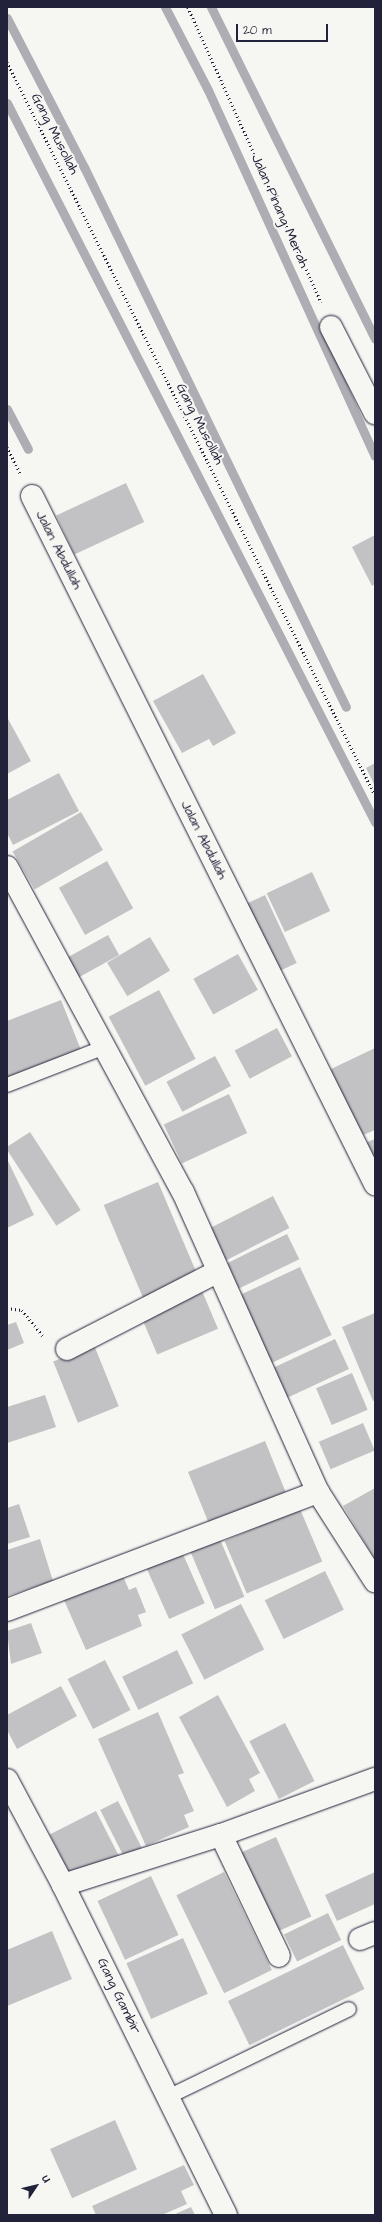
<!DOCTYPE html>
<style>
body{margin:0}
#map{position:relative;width:382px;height:2222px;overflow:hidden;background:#f6f6f2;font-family:"Architects Daughter",sans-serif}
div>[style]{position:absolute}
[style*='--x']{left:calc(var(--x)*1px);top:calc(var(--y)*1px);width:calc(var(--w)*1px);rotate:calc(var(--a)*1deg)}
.stream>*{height:9px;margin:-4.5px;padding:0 4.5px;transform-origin:4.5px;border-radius:4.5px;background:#adadb3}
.building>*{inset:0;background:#c2c2c4;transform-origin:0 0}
.path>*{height:2.5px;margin-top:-1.25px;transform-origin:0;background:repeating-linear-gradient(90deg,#22223b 0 1px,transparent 0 4px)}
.roads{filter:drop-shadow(0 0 1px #22223b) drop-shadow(0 0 1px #22223b)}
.lane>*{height:14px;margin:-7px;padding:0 7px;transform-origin:7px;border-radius:7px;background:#f6f6f2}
.street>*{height:22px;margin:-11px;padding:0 11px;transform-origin:11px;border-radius:11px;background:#f6f6f2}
span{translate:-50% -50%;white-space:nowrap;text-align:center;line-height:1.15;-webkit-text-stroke:4px #f6f6f2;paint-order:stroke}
.street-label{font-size:14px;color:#22223b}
.frame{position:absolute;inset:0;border:8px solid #22223b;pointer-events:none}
.north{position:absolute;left:16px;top:2166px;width:40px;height:40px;-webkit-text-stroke:3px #f6f6f2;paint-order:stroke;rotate:55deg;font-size:11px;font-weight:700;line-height:16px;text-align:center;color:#22223b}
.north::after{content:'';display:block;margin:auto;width:14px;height:18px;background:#22223b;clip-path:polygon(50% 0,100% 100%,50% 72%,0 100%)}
.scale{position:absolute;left:236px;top:24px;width:92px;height:18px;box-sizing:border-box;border:2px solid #22223b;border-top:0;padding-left:5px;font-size:12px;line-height:14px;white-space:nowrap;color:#22223b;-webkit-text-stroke:3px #f6f6f2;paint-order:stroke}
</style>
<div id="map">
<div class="stream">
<i style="--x:165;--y:7;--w:93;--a:62.6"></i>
<i style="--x:208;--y:90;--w:402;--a:65.5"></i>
<i style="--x:211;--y:7;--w:370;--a:63.7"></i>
<i style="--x:7;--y:18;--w:168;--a:62.7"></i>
<i style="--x:84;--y:167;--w:600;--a:64.12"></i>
<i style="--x:7;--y:103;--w:808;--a:62.9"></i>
<i style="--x:7;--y:409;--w:45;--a:62.3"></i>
</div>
<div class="building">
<i style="left:126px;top:483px;width:43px;height:77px;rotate:65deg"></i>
<i style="clip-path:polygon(375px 535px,375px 584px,372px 586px,352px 547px)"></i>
<i style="clip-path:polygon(203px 674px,236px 733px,213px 746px,209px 739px,182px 753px,153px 701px)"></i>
<i style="clip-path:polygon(7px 717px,31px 761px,7px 774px)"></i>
<i style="clip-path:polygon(375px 763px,375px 786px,366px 768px)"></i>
<i style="clip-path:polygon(59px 773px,79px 811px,13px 845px,7px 833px,7px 800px)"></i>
<i style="left:81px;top:812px;width:44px;height:79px;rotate:60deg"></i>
<i style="left:107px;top:861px;width:54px;height:55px;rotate:61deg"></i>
<i style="left:312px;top:872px;width:43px;height:50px;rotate:65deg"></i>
<i style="left:265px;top:895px;width:75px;height:22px;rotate:65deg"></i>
<i style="left:108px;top:935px;width:23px;height:50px;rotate:61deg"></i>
<i style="left:150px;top:937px;width:39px;height:50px;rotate:59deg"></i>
<i style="left:238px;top:954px;width:41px;height:51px;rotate:61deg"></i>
<i style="left:159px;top:990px;width:78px;height:57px;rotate:62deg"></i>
<i style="clip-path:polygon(61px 1000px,81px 1050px,7px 1078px,7px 1021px)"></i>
<i style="left:277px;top:1028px;width:32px;height:48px;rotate:62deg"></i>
<i style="clip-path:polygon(375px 1048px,375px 1130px,361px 1136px,329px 1070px)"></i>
<i style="left:215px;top:1056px;width:34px;height:55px;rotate:62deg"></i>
<i style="left:229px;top:1094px;width:43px;height:72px;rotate:65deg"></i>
<i style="left:30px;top:1132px;width:93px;height:29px;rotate:57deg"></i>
<i style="clip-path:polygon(375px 1139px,375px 1164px,365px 1143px)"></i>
<i style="clip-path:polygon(7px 1159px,34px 1215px,7px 1228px)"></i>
<i style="left:158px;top:1182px;width:103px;height:59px;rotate:67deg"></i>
<i style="left:273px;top:1196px;width:36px;height:75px;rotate:63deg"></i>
<i style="left:287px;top:1234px;width:28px;height:70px;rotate:64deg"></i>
<i style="left:300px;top:1267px;width:75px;height:70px;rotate:65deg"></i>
<i style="left:202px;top:1291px;width:41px;height:66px;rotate:67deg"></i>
<i style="clip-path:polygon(375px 1313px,375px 1400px,373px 1401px,342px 1327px)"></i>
<i style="clip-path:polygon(16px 1322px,24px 1343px,7px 1350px,7px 1325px)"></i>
<i style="left:335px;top:1339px;width:33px;height:68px;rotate:65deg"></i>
<i style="left:94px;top:1345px;width:66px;height:44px;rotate:68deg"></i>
<i style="left:352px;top:1373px;width:40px;height:39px;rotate:67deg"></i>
<i style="clip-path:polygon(45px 1395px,56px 1427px,7px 1443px,7px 1407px)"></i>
<i style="left:363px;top:1423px;width:30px;height:48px;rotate:67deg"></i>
<i style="left:265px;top:1441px;width:55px;height:83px;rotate:68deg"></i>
<i style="clip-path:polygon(375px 1488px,375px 1560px,343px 1506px)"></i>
<i style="clip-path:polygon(19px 1504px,30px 1537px,7px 1544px,7px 1508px)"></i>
<i style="left:300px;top:1509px;width:57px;height:82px;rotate:67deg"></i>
<i style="left:219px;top:1537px;width:65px;height:32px;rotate:67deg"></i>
<i style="clip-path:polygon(40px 1539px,53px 1581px,7px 1596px,7px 1550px)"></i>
<i style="left:182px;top:1552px;width:56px;height:39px;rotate:66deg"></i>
<i style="left:325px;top:1571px;width:43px;height:67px;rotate:64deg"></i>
<i style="clip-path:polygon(123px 1576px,129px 1590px,136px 1587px,146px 1612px,138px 1615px,142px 1626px,86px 1650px,64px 1600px)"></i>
<i style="left:241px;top:1604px;width:51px;height:67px;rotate:63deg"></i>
<i style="clip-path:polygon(31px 1623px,42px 1653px,11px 1664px,7px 1631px)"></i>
<i style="left:177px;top:1650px;width:37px;height:61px;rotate:64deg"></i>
<i style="left:105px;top:1660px;width:56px;height:42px;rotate:63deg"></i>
<i style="clip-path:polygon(61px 1686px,77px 1716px,17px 1749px,7px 1730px,7px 1715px)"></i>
<i style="clip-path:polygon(218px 1695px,260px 1773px,249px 1779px,255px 1791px,227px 1807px,179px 1717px)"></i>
<i style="clip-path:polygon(158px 1712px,184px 1773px,178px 1775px,194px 1811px,184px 1815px,189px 1827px,146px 1846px,98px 1739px)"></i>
<i style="left:285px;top:1723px;width:65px;height:40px;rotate:63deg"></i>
<i style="left:118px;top:1801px;width:56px;height:20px;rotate:63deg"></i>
<i style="left:96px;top:1811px;width:51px;height:52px;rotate:63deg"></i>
<i style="left:276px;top:1837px;width:87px;height:40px;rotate:66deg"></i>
<i style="left:224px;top:1872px;width:109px;height:53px;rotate:64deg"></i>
<i style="clip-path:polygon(375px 1872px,375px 1904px,337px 1921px,325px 1895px)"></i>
<i style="left:151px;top:1876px;width:65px;height:59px;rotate:65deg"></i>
<i style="left:328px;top:1913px;width:30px;height:49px;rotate:64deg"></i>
<i style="clip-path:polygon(52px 1931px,72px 1979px,7px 2006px,7px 1950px)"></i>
<i style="left:183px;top:1938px;width:61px;height:62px;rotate:66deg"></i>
<i style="left:343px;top:1945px;width:49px;height:128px;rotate:64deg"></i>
<i style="left:115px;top:2120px;width:54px;height:71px;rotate:66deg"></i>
<i style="clip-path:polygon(184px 2165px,194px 2185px,181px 2191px,187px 2204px,162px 2215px,96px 2215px,92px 2206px)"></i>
<i style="clip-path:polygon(191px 2207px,195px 2215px,173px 2215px)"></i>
</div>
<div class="path">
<i style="--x:188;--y:7;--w:324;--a:65.7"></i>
<i style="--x:7;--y:62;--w:820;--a:63.34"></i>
<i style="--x:7;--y:447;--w:29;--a:63"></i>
<i style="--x:7;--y:1308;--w:15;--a:8"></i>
<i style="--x:22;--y:1310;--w:33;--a:51"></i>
</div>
<div class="roads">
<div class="lane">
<i style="--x:7;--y:1085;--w:105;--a:-21.2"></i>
<i style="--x:168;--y:2097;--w:201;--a:-25.9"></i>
</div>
<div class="street">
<i style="--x:331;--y:327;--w:97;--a:62.9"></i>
<i style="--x:32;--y:496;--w:769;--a:63.5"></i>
<i style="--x:7;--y:867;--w:370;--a:61.6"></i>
<i style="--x:183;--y:1192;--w:329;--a:65.8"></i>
<i style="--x:318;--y:1492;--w:106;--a:57.4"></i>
<i style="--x:67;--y:1349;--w:169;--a:-27.2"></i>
<i style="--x:7;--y:1610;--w:333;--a:-20.8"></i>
<i style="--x:7;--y:1780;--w:119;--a:61.9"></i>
<i style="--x:63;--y:1885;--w:368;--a:63.7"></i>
<i style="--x:221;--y:1835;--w:134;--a:64.4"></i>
<i style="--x:63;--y:1885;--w:166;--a:-17.6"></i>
<i style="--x:221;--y:1835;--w:164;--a:-20"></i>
<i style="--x:360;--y:1939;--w:16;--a:-22"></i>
</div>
</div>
<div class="street-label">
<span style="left:55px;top:134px;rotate:63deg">Gang Musollah</span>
<span style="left:280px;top:211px;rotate:66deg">Jalan Pinang Merah</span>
<span style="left:200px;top:424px;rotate:63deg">Gang Musollah</span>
<span style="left:59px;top:550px;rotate:63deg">Jalan Abdullah</span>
<span style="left:204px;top:840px;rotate:63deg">Jalan Abdullah</span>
<span style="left:119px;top:1996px;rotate:64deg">Gang Gambir</span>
</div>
<div class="frame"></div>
<div class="north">U</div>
<div class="scale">20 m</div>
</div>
